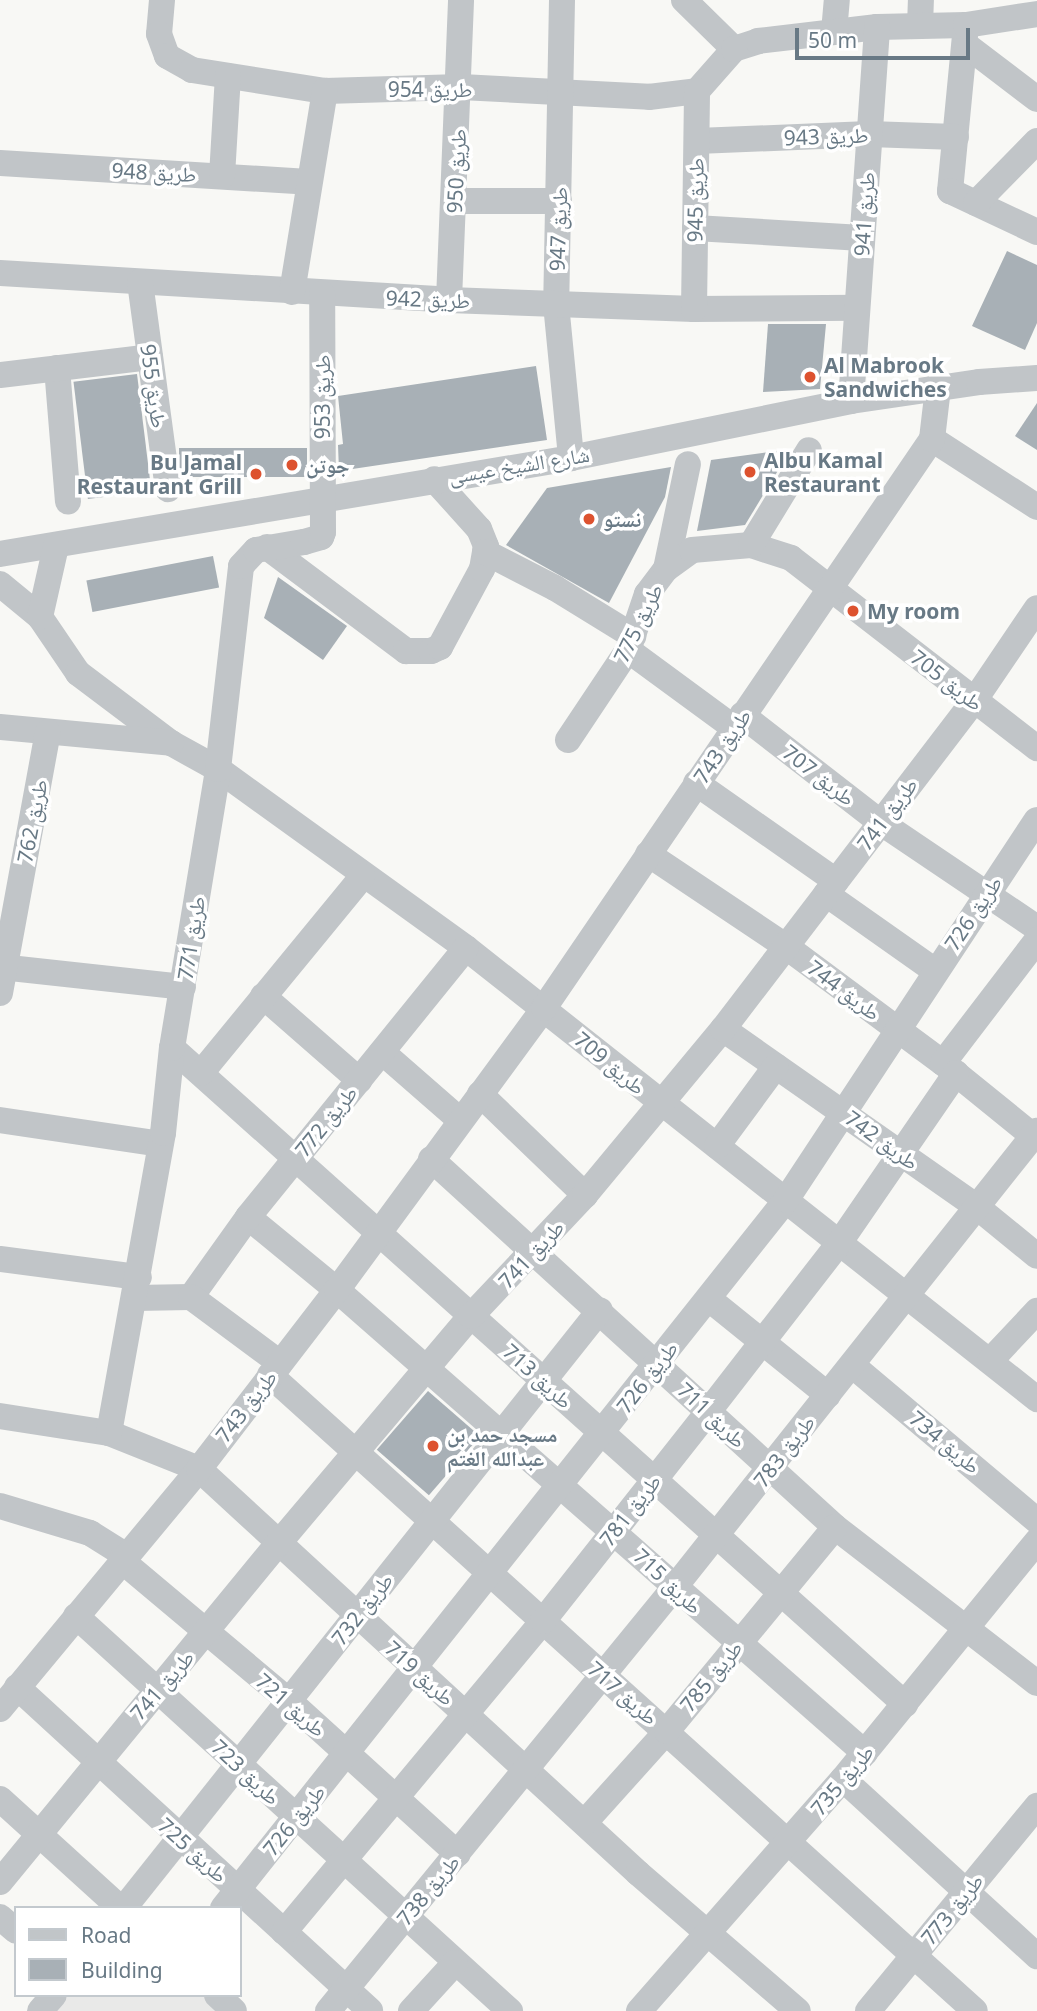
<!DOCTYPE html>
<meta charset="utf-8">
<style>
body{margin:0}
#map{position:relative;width:1037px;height:2011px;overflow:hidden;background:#f8f8f5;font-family:"Noto Sans","Noto Naskh Arabic",sans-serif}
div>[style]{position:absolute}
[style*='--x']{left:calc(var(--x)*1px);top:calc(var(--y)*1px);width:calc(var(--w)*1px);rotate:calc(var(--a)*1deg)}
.built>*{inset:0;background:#e9e9e8}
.building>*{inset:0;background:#a8b0b6;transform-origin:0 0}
.minor>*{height:26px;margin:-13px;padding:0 13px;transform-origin:13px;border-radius:13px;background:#c1c5c8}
.dots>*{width:19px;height:19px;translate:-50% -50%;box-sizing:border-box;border:4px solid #fff;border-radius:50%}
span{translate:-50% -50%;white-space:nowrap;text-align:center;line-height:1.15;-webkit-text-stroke:7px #fff;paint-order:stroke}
.street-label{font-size:21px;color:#687985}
.poi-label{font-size:21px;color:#687985;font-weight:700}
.left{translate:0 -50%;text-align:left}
.right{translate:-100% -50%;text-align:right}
.legend{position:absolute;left:14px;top:1906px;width:228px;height:91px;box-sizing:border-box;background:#fff;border:2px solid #c3c9ce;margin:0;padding:9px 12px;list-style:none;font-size:21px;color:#687985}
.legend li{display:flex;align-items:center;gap:14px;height:35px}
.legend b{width:35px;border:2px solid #c3c9ce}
.scale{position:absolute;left:795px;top:28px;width:175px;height:32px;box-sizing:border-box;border:4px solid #687985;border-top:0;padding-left:9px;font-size:21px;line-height:24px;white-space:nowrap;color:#687985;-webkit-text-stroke:5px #fff;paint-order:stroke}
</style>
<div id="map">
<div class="built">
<i style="clip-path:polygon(59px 1995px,213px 1995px,229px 2011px,46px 2011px)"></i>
</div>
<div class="building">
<i style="clip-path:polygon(1007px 251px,1037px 265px,1037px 323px,1025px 350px,972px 326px)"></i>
<i style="clip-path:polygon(768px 324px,826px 324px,820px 389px,763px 392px)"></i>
<i style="clip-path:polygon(536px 366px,547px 440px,339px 471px,338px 445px,343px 444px,338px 396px)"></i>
<i style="left:137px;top:374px;width:118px;height:64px;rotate:83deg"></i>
<i style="clip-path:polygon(1037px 403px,1037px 450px,1015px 436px)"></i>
<i style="left:307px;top:448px;width:29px;height:128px;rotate:90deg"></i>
<i style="clip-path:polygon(791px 449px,745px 525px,697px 531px,711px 460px)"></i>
<i style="clip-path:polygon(671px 467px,665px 497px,609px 603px,506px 545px,547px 488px)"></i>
<i style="left:213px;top:556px;width:32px;height:129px;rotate:79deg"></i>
<i style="clip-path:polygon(278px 577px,347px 626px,323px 660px,264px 618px)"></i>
<i style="left:428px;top:1391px;width:69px;height:78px;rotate:41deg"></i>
</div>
<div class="minor">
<i style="--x:162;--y:0;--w:34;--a:95"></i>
<i style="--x:159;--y:34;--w:23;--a:70"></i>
<i style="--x:167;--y:56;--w:29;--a:29"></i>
<i style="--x:192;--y:70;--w:135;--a:9"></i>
<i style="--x:325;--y:91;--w:136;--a:-1.7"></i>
<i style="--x:461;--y:87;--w:188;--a:3"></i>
<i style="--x:649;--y:97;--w:48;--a:-7.1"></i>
<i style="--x:562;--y:0;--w:304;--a:91.1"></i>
<i style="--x:556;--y:304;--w:155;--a:84.4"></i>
<i style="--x:684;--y:0;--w:70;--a:44.4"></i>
<i style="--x:966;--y:25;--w:167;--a:95.5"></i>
<i style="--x:950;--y:191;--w:96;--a:25.2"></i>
<i style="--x:920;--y:26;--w:26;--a:-88"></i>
<i style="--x:834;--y:32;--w:32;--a:-85"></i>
<i style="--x:966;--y:45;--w:89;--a:37.3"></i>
<i style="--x:697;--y:91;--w:56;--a:-48.6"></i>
<i style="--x:734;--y:49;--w:25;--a:-18"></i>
<i style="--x:758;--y:41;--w:120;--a:-6.7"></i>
<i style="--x:877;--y:27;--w:89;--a:-1.3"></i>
<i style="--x:966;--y:25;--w:72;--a:-8.8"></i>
<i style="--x:697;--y:141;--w:172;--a:-2.3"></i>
<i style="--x:869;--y:134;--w:87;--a:2"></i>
<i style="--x:0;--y:163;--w:309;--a:3.5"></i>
<i style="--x:222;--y:176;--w:100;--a:-86.6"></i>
<i style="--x:455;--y:201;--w:104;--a:0"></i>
<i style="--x:976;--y:203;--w:87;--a:-45.5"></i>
<i style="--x:695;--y:228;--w:167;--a:3.4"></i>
<i style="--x:0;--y:273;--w:450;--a:3.4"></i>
<i style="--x:449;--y:300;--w:245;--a:2.1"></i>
<i style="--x:694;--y:309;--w:163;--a:-0.4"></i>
<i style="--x:140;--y:282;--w:209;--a:82.3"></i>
<i style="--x:292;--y:292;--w:204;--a:-80.7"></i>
<i style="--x:449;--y:300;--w:300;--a:-87.7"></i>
<i style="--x:694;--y:309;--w:218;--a:-89.2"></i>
<i style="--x:57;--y:368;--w:134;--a:85.3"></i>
<i style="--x:0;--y:375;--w:151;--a:-6.8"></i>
<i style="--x:851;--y:401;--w:375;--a:-86"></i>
<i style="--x:932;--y:439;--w:125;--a:32.9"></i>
<i style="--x:751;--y:545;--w:42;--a:18"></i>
<i style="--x:791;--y:558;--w:311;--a:37.7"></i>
<i style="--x:267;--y:547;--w:174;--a:36.8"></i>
<i style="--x:406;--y:651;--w:25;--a:0"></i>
<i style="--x:431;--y:651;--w:10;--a:-24"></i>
<i style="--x:440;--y:647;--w:89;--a:-61.7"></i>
<i style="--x:482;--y:569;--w:23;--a:-80"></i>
<i style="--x:486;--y:546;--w:18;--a:-112"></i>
<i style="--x:479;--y:529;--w:67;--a:-132"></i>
<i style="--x:485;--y:552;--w:79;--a:27.2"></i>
<i style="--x:555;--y:588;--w:92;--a:31.6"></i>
<i style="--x:0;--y:554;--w:579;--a:-9.54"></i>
<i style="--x:571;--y:458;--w:286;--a:-11.5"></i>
<i style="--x:851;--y:401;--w:129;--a:-8.4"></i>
<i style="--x:979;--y:382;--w:58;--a:-3.9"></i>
<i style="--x:666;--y:569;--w:107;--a:-78.2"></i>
<i style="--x:0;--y:584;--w:52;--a:39.5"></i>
<i style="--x:40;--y:617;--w:68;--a:55.8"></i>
<i style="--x:78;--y:673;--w:116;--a:37"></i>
<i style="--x:171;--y:743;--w:54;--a:29"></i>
<i style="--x:218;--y:769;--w:306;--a:35.8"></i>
<i style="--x:466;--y:948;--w:728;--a:38.3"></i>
<i style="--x:40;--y:617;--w:73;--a:-77.3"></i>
<i style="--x:628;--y:650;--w:132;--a:36.3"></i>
<i style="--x:742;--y:715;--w:175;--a:37.8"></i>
<i style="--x:880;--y:822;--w:189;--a:34"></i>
<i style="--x:0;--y:727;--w:172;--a:5.3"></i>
<i style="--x:568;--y:740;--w:108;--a:-56.3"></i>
<i style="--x:628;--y:650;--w:59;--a:-71.3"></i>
<i style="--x:647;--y:594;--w:31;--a:-53"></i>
<i style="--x:666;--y:569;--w:32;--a:-36"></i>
<i style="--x:692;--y:550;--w:59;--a:-4.8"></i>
<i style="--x:751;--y:545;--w:111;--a:-58.6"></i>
<i style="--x:696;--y:783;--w:171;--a:35"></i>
<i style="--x:648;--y:854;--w:164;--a:33.8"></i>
<i style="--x:784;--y:945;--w:198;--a:36.6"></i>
<i style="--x:943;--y:1063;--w:116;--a:39"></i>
<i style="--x:826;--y:894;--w:133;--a:35.2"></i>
<i style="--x:0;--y:967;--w:184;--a:6.2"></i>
<i style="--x:0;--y:993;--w:265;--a:-79.6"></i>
<i style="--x:263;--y:996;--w:128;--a:41.2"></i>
<i style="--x:723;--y:1029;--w:310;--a:35"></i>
<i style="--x:977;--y:1207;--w:77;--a:39.2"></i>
<i style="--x:172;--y:1048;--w:984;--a:41.83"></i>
<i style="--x:382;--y:1052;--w:103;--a:41.1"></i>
<i style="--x:943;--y:1063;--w:155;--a:-52.6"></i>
<i style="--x:201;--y:1073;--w:254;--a:-50.6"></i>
<i style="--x:480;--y:1094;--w:146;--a:43.9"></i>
<i style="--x:0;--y:1120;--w:162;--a:8.5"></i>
<i style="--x:717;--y:1146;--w:99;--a:-53.6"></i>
<i style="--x:431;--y:1159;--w:546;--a:42.33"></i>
<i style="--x:835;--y:1527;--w:255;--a:37.7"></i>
<i style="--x:248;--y:1217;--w:115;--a:39.4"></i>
<i style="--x:337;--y:1290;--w:702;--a:41.25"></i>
<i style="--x:0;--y:1259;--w:140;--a:7.4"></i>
<i style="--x:191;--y:1297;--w:98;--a:-54.5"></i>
<i style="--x:248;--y:1217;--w:346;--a:-51"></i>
<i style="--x:135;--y:1298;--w:56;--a:-1"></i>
<i style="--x:191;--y:1297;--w:111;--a:36.6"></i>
<i style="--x:709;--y:1299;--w:153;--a:38.9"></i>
<i style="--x:990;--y:1361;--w:69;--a:-46.8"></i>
<i style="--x:852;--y:1365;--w:242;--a:40.1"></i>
<i style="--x:270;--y:1375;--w:949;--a:42.05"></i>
<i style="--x:0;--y:1416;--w:110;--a:8.9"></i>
<i style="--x:109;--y:1433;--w:97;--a:21.8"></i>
<i style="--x:199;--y:1469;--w:597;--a:42.62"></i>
<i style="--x:638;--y:1873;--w:211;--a:40.8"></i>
<i style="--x:109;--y:1433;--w:305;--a:-79.8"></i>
<i style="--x:163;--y:1133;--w:85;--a:-84"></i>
<i style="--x:172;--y:1048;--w:283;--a:-80.6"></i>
<i style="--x:218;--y:769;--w:204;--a:-83.5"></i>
<i style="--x:241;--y:566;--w:22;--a:-47"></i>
<i style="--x:256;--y:550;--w:49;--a:-9.5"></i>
<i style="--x:304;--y:542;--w:18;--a:-16"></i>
<i style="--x:321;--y:537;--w:5;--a:-68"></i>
<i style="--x:323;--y:532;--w:238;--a:-90.2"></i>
<i style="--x:0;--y:1506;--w:94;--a:16.7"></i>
<i style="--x:90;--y:1533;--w:41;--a:32.2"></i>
<i style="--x:121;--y:1560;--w:218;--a:40"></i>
<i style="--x:288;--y:1700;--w:229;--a:42.2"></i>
<i style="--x:76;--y:1616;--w:587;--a:42.31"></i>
<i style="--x:17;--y:1687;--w:479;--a:42.5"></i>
<i style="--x:0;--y:1709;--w:312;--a:-50.3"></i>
<i style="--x:199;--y:1469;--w:226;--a:-52.4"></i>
<i style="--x:337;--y:1290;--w:350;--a:-53.7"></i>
<i style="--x:544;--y:1008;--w:689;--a:-55.71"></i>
<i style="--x:932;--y:439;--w:51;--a:-83.3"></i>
<i style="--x:843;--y:1779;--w:263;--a:42.4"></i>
<i style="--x:0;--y:1799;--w:162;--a:42.2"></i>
<i style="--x:585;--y:1822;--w:122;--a:-48"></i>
<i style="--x:667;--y:1731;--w:264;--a:-50.5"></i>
<i style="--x:0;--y:1882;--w:438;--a:-50.6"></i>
<i style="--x:278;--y:1544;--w:299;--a:-49.8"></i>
<i style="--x:471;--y:1316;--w:166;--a:-46.7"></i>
<i style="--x:585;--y:1195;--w:216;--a:-50.3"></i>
<i style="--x:723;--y:1029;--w:413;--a:-52.6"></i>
<i style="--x:974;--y:701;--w:112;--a:-55.9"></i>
<i style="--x:124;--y:1908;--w:764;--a:-51.48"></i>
<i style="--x:223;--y:1908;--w:905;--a:-51.51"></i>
<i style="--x:786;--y:1200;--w:455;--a:-56.6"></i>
<i style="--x:0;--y:1917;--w:21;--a:41"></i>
<i style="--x:284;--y:1932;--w:405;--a:-50.2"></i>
<i style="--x:543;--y:1621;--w:266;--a:-51.7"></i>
<i style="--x:708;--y:1412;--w:215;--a:-52.2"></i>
<i style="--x:840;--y:1242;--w:205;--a:-55.5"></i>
<i style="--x:217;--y:1995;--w:23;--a:43"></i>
<i style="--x:40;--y:2011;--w:21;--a:-49"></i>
<i style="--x:328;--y:2011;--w:546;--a:-50.72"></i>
<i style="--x:674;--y:1588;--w:584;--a:-51.54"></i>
<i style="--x:411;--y:2011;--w:65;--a:-47.5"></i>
<i style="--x:639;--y:2011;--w:309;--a:-48.7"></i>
<i style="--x:843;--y:1779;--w:307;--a:-50.8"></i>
<i style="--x:868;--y:2011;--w:266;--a:-50.5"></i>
</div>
<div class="dots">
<i style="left:810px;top:377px;background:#dd522f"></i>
<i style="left:292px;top:465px;background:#dd522f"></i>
<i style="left:750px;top:472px;background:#dd522f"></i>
<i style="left:256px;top:474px;background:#dd522f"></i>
<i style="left:589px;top:519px;background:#dd522f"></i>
<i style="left:853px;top:611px;background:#dd522f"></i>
<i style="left:433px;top:1446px;background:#dd522f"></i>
</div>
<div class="street-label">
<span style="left:430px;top:89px">طريق 954</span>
<span style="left:826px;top:136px;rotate:-2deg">طريق 943</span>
<span style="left:456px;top:171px;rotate:-87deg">طريق 950</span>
<span style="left:154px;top:172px;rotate:3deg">طريق 948</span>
<span style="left:695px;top:200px;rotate:-89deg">طريق 945</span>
<span style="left:864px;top:214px;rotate:-86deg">طريق 941</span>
<span style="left:558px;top:229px;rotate:-88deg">طريق 947</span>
<span style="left:428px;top:299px;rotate:2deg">طريق 942</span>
<span style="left:154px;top:386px;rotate:82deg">طريق 955</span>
<span style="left:322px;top:397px;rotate:-90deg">طريق 953</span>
<span style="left:519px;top:465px;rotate:-9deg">شارع الشيخ عيسى</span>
<span style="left:638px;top:623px;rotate:-64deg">طريق 775</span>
<span style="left:947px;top:680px;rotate:38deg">طريق 705</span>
<span style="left:722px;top:746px;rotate:-56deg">طريق 743</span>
<span style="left:819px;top:775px;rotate:38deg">طريق 707</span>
<span style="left:887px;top:814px;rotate:-53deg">طريق 741</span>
<span style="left:32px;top:821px;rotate:-79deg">طريق 762</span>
<span style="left:973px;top:913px;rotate:-56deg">طريق 726</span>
<span style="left:191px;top:938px;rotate:-81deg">طريق 771</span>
<span style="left:844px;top:990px;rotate:37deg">طريق 744</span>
<span style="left:610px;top:1063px;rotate:40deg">طريق 709</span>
<span style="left:326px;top:1121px;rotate:-51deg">طريق 772</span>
<span style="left:882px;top:1140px;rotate:36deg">طريق 742</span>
<span style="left:531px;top:1254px;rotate:-47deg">طريق 741</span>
<span style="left:538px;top:1376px;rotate:42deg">طريق 713</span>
<span style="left:647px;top:1377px;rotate:-52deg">طريق 726</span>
<span style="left:246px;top:1406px;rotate:-52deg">طريق 743</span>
<span style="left:712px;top:1415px;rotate:43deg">طريق 711</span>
<span style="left:945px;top:1442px;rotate:40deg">طريق 734</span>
<span style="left:784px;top:1451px;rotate:-52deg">طريق 783</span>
<span style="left:630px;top:1510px;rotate:-52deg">طريق 781</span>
<span style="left:668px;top:1581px;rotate:43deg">طريق 715</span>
<span style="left:362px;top:1609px;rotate:-52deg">طريق 732</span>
<span style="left:420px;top:1673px;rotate:42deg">طريق 719</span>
<span style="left:711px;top:1676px;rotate:-51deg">طريق 785</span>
<span style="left:162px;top:1685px;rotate:-49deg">طريق 741</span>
<span style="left:623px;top:1693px;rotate:41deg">طريق 717</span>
<span style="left:291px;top:1705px;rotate:41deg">طريق 721</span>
<span style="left:246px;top:1772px;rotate:43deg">طريق 723</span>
<span style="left:842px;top:1780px;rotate:-50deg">طريق 735</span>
<span style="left:294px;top:1820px;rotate:-51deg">طريق 726</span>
<span style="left:193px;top:1850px;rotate:42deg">طريق 725</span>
<span style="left:428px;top:1890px;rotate:-50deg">طريق 738</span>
<span style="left:952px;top:1909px;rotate:-51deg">طريق 773</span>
</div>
<div class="poi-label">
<span class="left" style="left:824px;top:377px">Al Mabrook<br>Sandwiches</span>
<span class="left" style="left:764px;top:472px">Albu Kamal<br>Restaurant</span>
<span class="right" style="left:242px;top:474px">Bu Jamal<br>Restaurant Grill</span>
<span class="left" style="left:306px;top:465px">جوتن</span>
<span class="left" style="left:603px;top:519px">نستو</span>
<span class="left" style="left:867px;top:611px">My room</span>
<span class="left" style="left:447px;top:1446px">مسجد حمد بن<br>عبدالله الغتم</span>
</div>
<ul class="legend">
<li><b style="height:9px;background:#c1c5c8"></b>Road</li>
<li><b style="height:19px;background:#a8b0b6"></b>Building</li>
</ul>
<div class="scale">50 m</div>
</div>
